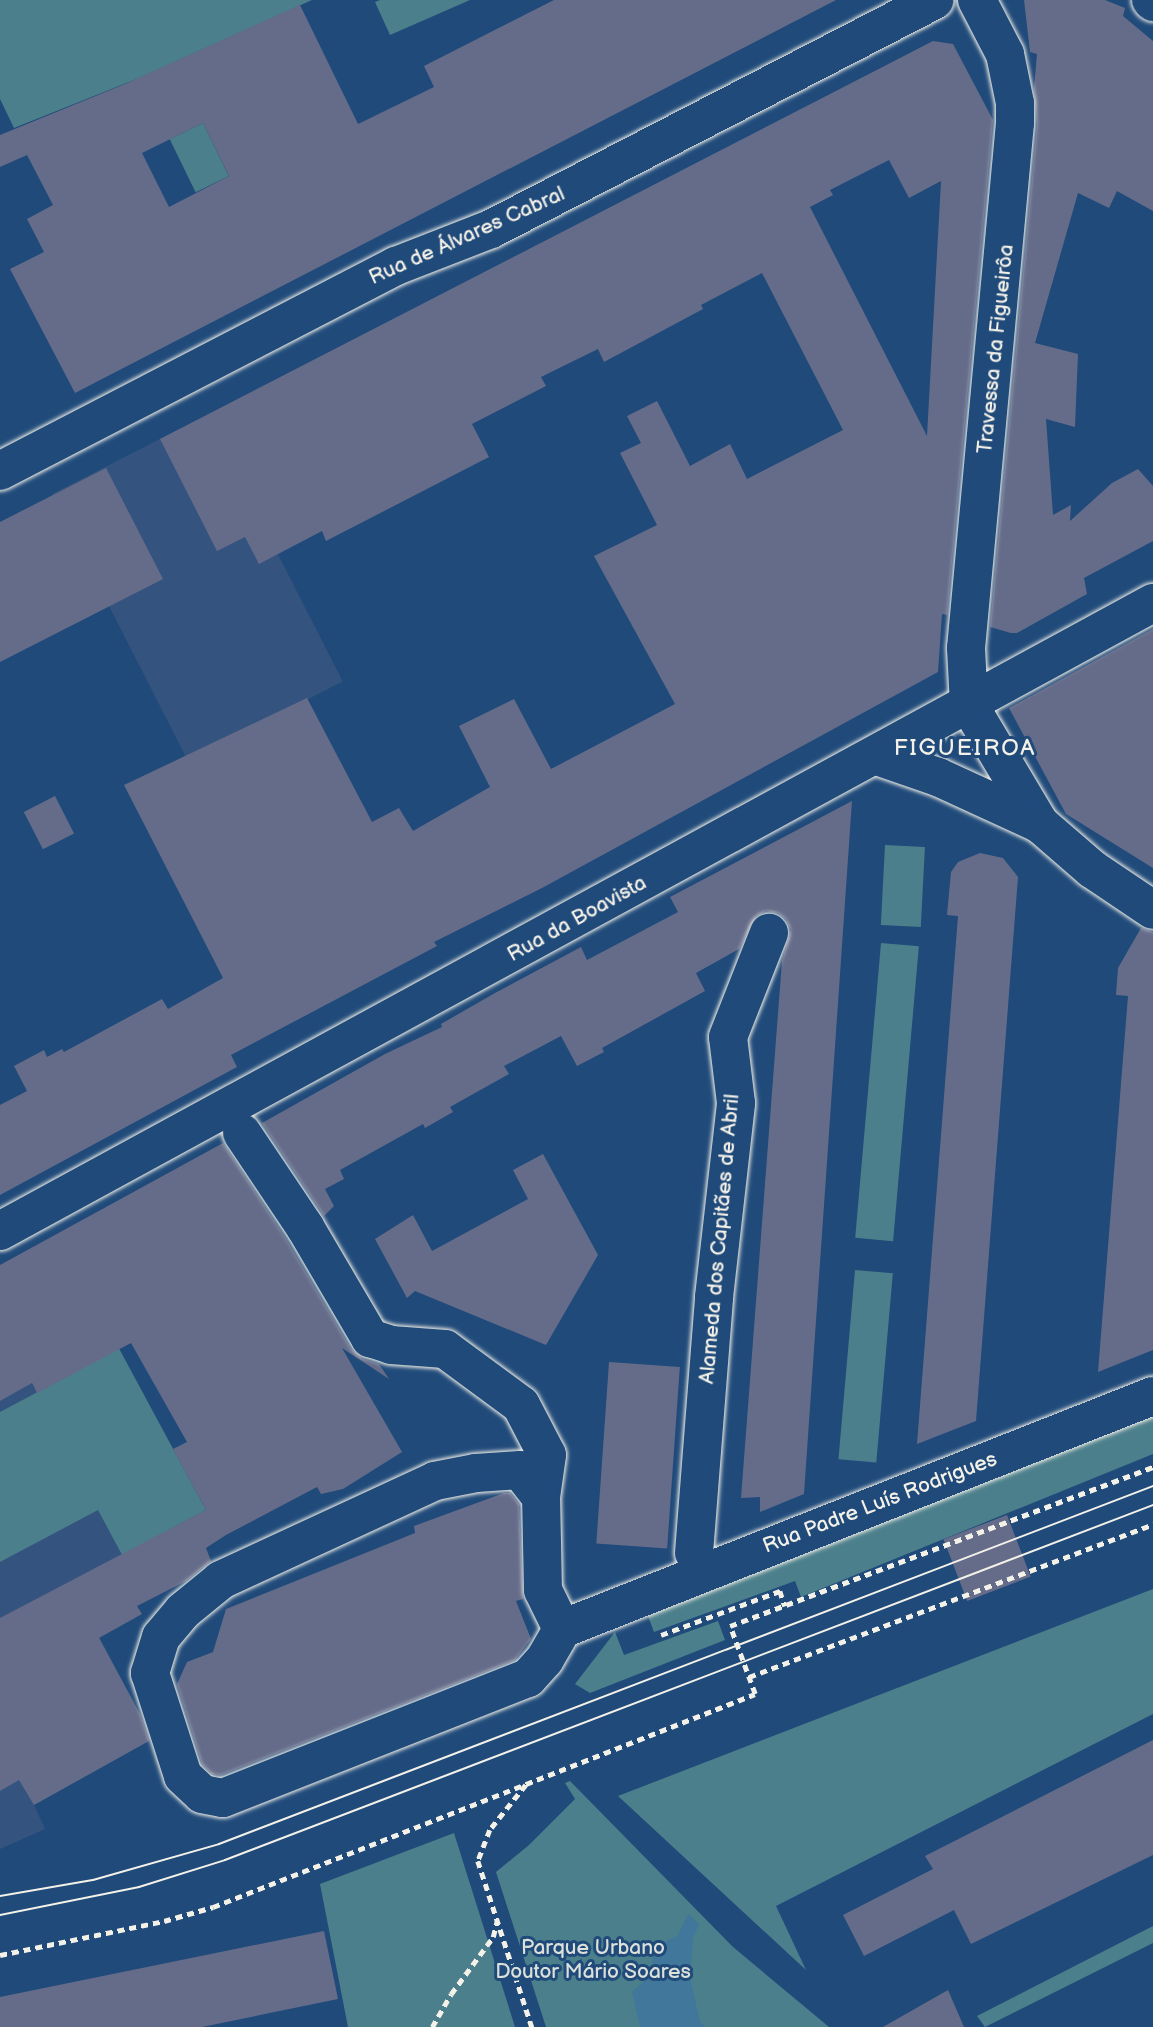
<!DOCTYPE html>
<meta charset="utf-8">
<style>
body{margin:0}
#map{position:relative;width:1153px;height:2027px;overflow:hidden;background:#1f4a7a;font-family:"Balsamiq Sans",sans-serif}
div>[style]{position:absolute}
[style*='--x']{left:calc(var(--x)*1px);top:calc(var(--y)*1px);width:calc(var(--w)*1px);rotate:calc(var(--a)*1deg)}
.built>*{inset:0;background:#34547f;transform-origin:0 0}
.green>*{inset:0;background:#4b7f8c;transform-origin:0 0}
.water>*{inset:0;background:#40779b}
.building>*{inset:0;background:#656c8a;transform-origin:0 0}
.path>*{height:4.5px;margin-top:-2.25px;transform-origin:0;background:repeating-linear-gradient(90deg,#f4f1e8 0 7px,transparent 0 12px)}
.roads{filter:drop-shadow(0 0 2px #f4f1e8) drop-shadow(0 0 2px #f4f1e8)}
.minor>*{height:38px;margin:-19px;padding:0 19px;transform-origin:19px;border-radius:19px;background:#1f4a7a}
.major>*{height:38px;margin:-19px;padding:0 19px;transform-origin:19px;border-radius:19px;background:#1f4a7a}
.tram>*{height:2px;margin:-1px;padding:0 1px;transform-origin:1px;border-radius:1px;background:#f4f1e8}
span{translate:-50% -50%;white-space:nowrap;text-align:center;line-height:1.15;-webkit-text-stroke:6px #1f4a7a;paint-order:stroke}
.street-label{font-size:21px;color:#f4f1e8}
.park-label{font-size:21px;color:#dbe0da}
.neighbourhood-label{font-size:23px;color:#f4f1e8;letter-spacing:2px}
</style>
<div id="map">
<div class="built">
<i style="left:207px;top:415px;width:299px;height:174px;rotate:63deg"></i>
<i style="clip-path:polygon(0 1323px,122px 1555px,70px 1582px,153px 1738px,34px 1805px,45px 1829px,0 1849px)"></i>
</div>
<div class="green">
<i style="clip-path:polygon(0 0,312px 0,139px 78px,14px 128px,0 99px)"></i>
<i style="clip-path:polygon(380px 0,470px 0,390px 35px,375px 2px)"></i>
<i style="left:203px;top:123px;width:59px;height:37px;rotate:64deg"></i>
<i style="left:885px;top:845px;width:40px;height:80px;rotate:3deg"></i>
<i style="left:881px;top:943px;width:38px;height:296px;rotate:5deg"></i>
<i style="left:855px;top:1270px;width:38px;height:190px;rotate:5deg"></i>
<i style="clip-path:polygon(108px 1328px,206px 1510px,122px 1555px,98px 1510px,0 1562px,0 1412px,64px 1378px)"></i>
<i style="clip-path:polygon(1153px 1416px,1153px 1454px,801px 1597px,795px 1581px,654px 1632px,648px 1616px)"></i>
<i style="clip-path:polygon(1153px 1589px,1153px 1714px,776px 1906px,806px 1970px,618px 1796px)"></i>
<i style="clip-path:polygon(718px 1621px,725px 1640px,590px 1693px,575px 1684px,615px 1632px,624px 1655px)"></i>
<i style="clip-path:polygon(570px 1781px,733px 1947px,829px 2027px,546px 2027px,496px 1872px,529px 1845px,575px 1799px,565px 1783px)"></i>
<i style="clip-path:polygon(454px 1833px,515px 2027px,348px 2027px,320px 1884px)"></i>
<i style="clip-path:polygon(1153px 1926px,1153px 1943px,985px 2027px,977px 2016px)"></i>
</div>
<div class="water">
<i style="clip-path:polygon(688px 1914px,699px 1924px,693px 1938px,690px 1978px,700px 2022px,706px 2027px,640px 2027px,632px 1992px,650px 1976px,654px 1948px,678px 1935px)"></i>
</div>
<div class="building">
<i style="clip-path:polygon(evenodd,554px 0,836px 0,75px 393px,10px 269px,44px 252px,27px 219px,53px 205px,27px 155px,0 167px,0 135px,125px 84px,300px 5px,358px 124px,434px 87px,424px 66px,554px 0,203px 123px,229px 176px,169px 207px,142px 153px,203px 123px)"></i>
<i style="clip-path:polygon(1024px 0,1105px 0,1125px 8px,1123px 16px,1153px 41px,1153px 211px,1117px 191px,1109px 208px,1078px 193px,1035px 343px,1078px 354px,1075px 427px,1046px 419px,1053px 515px,1071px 505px,1070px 521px,1112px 483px,1138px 469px,1153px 486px,1153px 541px,1084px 578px,1087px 594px,1017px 633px,1011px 633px,990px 627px,1037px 125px,1034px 88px,1037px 54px,1030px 52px)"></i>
<i style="clip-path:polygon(evenodd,933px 41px,953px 44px,993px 120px,947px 615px,942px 614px,938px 672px,542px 888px,434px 942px,437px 946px,231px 1055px,237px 1067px,0 1195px,0 1105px,27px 1091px,14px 1066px,44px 1050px,47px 1057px,62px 1049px,64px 1052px,162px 999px,168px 1009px,223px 978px,124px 785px,307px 698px,372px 822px,399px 808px,413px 831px,490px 787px,459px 726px,514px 699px,551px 769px,675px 704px,594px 556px,657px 525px,620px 453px,641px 443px,627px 416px,657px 401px,690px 466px,730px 444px,747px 479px,843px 430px,762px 273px,701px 305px,703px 309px,604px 362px,598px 349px,541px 377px,546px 386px,472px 424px,489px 457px,326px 541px,322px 531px,259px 564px,245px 537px,217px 551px,160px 439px,933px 41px,889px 160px,909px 198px,941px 181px,927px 436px,810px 207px,833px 195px,830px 190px,889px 160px)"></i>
<i style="clip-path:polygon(106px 468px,163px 579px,0 662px,0 522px)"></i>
<i style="clip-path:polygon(1153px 629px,1153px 868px,1066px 814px,1009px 708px)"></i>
<i style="left:55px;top:796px;width:42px;height:35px;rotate:63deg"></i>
<i style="clip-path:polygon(852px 801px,804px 1494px,760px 1512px,760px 1497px,741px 1498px,782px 961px,791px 930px,786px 919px,778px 913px,766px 911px,756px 916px,739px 949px,696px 973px,705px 991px,602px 1048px,604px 1052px,577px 1066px,561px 1036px,504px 1066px,509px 1074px,450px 1107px,453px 1112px,425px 1128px,423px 1124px,340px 1170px,344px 1179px,325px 1189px,334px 1206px,324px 1216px,262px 1123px,385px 1054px,442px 1027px,441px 1024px,495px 993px,581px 947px,587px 960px,678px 912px,670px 897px)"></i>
<i style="clip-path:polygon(980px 853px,1003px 858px,1018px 877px,976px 1421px,917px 1444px,958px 916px,947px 915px,951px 872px,958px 862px)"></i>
<i style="clip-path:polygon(1141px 928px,1153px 932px,1153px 1350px,1098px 1372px,1128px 996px,1116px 995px,1118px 968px)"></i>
<i style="clip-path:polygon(223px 1143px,286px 1239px,351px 1349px,363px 1359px,379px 1364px,389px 1379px,342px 1348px,402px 1452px,343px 1489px,321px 1494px,317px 1487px,226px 1535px,206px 1548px,211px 1561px,186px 1581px,137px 1606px,142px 1614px,99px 1638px,140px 1714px,149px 1741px,34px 1805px,19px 1780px,0 1791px,0 1618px,206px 1510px,173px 1449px,187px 1442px,131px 1343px,37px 1393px,32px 1383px,0 1401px,0 1265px)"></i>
<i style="clip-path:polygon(543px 1154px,598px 1255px,546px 1345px,415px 1291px,407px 1298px,375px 1239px,413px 1215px,432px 1251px,528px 1199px,513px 1170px)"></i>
<i style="left:609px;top:1362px;width:71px;height:182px;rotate:4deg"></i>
<i style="clip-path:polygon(504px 1493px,510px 1493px,519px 1504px,523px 1599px,516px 1601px,531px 1639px,515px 1660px,221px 1775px,212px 1774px,202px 1764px,177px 1684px,187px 1662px,213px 1652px,226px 1609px,415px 1533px,414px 1526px)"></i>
<i style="left:1007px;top:1515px;width:66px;height:68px;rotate:69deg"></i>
<i style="clip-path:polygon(1153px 1740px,1153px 1855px,971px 1944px,954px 1910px,864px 1956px,843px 1915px,933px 1869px,925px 1856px)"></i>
<i style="clip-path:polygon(324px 1931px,338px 1999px,202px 2027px,0 2027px,0 1997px)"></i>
<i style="clip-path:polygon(948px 1990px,964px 2027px,883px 2027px)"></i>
</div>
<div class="path">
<i style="--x:661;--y:1635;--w:127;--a:-20.3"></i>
<i style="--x:780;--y:1591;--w:16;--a:72"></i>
<i style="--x:749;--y:1677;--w:432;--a:-20.7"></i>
<i style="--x:526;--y:1785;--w:58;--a:128.7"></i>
<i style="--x:490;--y:1830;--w:33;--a:111"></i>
<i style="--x:478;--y:1861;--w:175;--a:72"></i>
<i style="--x:0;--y:1955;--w:167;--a:-11.7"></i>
<i style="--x:164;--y:1921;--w:51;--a:-15.9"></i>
<i style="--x:213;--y:1907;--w:582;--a:-21.45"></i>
<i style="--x:755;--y:1694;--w:72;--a:-110.2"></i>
<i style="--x:730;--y:1626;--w:452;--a:-20.6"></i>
<i style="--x:432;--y:2027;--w:38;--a:-60"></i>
<i style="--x:451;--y:1994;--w:71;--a:-53.6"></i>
<i style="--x:493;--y:1937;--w:16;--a:-76"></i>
</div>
<div class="roads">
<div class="minor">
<i style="--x:977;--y:0;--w:61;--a:62.6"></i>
<i style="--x:1005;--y:54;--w:50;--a:78.5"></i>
<i style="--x:1015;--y:103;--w:20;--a:90"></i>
<i style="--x:1015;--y:123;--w:527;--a:95.33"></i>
<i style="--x:966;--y:648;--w:57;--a:87"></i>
<i style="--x:969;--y:705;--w:139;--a:59.2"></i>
<i style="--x:1151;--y:0;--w:3;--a:45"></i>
<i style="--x:877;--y:756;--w:65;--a:19"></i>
<i style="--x:938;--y:777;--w:112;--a:24.7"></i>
<i style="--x:1040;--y:824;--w:69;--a:40.9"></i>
<i style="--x:1092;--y:869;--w:73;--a:33.9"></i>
<i style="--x:242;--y:1133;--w:113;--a:56.2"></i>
<i style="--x:305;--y:1227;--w:129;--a:59.6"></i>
<i style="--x:370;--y:1338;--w:22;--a:18"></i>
<i style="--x:391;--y:1345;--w:54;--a:4.2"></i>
<i style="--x:445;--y:1349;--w:94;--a:36.4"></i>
<i style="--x:521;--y:1405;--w:56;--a:62.5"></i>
<i style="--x:547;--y:1455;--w:42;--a:98.1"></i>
<i style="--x:694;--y:1553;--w:257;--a:-85.5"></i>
<i style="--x:714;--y:1297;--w:195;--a:-83.5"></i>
<i style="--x:736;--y:1103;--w:66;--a:-96.9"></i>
<i style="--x:728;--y:1037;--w:112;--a:-68.5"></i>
<i style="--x:562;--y:1629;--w:43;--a:-116"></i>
<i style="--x:543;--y:1590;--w:93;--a:-91.2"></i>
<i style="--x:541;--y:1497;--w:34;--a:-128"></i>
<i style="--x:520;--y:1470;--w:44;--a:176.1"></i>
<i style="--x:476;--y:1473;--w:42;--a:169"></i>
<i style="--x:435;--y:1481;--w:236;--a:155.2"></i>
<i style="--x:221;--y:1580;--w:49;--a:140.8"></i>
<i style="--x:183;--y:1611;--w:34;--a:130"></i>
<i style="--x:161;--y:1637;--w:38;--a:107"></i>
<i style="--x:150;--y:1673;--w:108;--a:72.2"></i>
<i style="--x:183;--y:1776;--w:26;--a:43"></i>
<i style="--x:202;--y:1794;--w:21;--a:11"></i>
<i style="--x:223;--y:1798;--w:328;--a:-21.5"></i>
<i style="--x:528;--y:1678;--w:25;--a:-48"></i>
<i style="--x:545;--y:1659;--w:34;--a:-60"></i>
<i style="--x:562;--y:1629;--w:635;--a:-21.52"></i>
</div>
<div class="major">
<i style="--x:0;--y:471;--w:446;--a:-27.4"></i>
<i style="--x:396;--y:266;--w:102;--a:-21.3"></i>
<i style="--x:491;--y:229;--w:499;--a:-27.3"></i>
<i style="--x:0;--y:1231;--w:1313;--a:-28.58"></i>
</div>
</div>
<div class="tram">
<i style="--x:0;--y:1896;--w:94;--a:-9.8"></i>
<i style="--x:93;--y:1880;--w:131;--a:-15.9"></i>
<i style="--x:219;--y:1844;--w:1000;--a:-20.97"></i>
<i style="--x:0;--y:1915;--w:142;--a:-11.4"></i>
<i style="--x:139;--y:1887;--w:90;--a:-17.4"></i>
<i style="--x:225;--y:1860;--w:994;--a:-20.93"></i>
</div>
<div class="street-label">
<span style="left:467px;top:236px;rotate:-24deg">Rua de Álvares Cabral</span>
<span style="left:996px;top:349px;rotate:-84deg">Travessa da Figueirôa</span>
<span style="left:577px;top:919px;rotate:-29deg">Rua da Boavista</span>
<span style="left:720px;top:1239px;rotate:-85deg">Alameda dos Capitães de Abril</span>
<span style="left:880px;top:1503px;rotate:-21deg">Rua Padre Luís Rodrigues</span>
</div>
<div class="park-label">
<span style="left:593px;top:1960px">Parque Urbano<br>Doutor Mário Soares</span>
</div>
<div class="neighbourhood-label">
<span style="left:965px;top:748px">FIGUEIROA</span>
</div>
</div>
